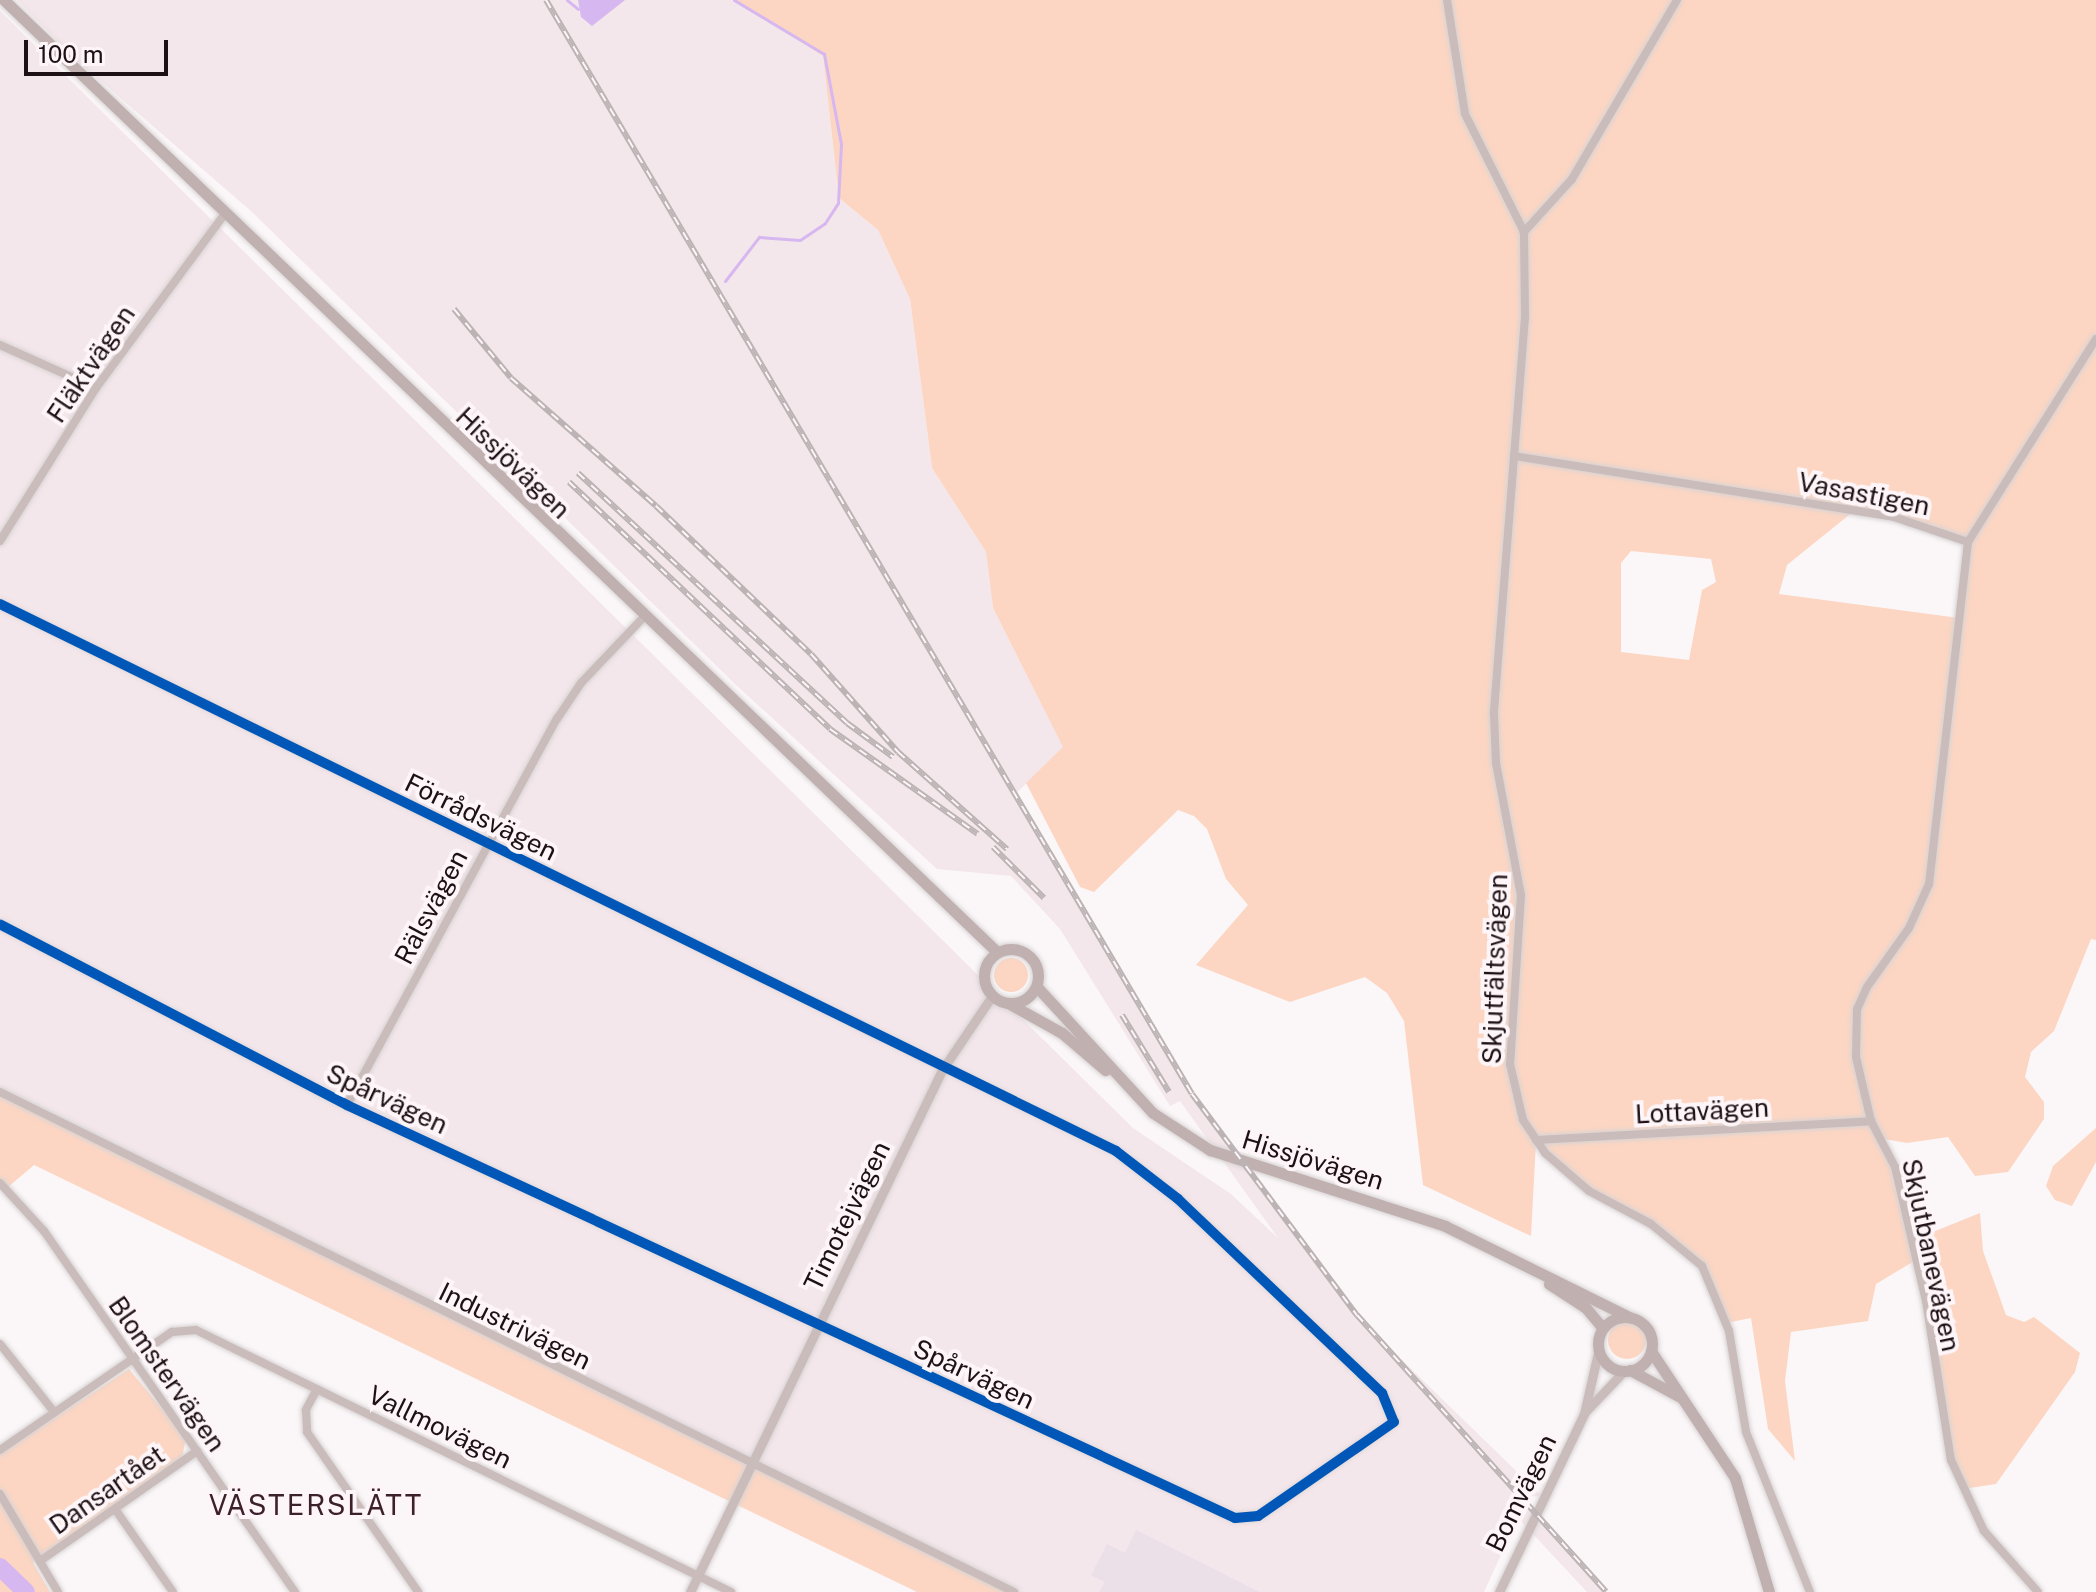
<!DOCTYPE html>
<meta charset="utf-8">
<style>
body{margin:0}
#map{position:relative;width:2096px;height:1592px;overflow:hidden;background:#fbf7f8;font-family:"Public Sans",sans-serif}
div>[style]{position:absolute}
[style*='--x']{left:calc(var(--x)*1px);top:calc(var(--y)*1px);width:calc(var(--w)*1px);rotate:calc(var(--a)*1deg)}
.built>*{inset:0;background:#f4e7eb}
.green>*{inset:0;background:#fcd6c3}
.round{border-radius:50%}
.water>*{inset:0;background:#d6b7f0}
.stream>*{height:3px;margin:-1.5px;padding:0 1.5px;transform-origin:1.5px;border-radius:1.5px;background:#d6b7f0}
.river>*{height:18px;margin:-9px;padding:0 9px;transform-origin:9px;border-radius:9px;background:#d6b7f0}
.building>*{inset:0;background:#ebe0e8}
.roads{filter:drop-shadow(0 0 2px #d7d3d4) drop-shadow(0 0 2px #d7d3d4)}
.minor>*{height:8px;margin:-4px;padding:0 4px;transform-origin:4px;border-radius:4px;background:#cabcbb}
.tertiary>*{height:9px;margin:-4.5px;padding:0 4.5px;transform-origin:4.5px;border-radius:4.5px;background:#cabcbb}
.secondary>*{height:11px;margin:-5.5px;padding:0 5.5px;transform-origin:5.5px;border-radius:5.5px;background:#c0b0af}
.secondary>.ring{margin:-5.5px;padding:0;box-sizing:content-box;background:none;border:11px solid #c0b0af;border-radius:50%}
.rail>*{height:6px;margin-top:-3px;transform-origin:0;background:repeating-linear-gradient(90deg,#fdf5f7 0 9px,#bcb4b4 0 18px);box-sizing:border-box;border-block:2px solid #bcb4b4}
.cycleway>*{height:10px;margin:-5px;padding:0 5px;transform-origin:5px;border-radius:5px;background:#0057b8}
span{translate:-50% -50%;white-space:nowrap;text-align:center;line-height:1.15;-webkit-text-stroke:8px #fdf5f7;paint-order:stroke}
.street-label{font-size:26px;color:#1e1116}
.neighbourhood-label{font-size:28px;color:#3d212a;letter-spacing:2px}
.scale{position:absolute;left:24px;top:40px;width:144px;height:36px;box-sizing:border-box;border:4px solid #1e1116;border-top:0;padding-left:10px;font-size:24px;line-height:28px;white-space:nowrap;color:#1e1116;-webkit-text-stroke:6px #fdf5f7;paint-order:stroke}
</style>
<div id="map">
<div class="built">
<i style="clip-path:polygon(17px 0,578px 0,585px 13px,606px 0,734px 0,823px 56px,839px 198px,878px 230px,910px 299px,932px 468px,986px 552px,993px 608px,1064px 748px,1013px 796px,1184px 1081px,1292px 1232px,1366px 1325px,1543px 1497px,1531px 1496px,1526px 1504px,1607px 1592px,1587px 1592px,1518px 1518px,1484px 1592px,1014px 1592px,0 1103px,0 11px,1133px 1128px,1231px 1194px,1278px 1238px,1180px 1101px,1170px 1106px,1060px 929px,1011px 876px,937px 869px,736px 685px,252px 212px,80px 63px)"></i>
</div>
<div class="green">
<i style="clip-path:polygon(evenodd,734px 0,2096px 0,2096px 940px,2091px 939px,2054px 1031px,2031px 1052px,2025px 1077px,2044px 1102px,2044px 1119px,2008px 1172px,1975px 1176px,1948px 1137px,1907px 1143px,1884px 1139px,1908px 1242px,1980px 1213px,1983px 1251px,2006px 1315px,2024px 1322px,2034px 1317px,2080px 1353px,2075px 1372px,1996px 1484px,1963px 1489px,1951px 1460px,1916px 1260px,1876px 1284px,1868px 1321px,1791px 1332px,1785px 1381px,1795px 1461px,1768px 1429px,1751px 1318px,1726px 1323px,1719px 1297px,1685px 1247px,1589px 1191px,1536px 1142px,1531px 1236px,1423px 1185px,1404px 1021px,1387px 993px,1365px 977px,1290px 1002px,1196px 965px,1248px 905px,1226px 879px,1207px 829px,1194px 816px,1178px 810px,1094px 892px,1080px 887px,1026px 783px,1063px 747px,993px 608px,986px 552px,932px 468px,910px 299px,878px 230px,839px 198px,823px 56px,734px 0,1854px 511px,1931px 525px,1968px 542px,1959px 618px,1779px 594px,1787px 565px,1854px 511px,734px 0,1631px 551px,1711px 559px,1716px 582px,1702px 590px,1689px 660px,1621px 652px,1621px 563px,1631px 551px)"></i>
<i class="round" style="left:994px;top:958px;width:34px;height:34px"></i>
<i style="clip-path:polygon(0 1092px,1014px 1592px,917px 1592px,34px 1165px,7px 1188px,0 1183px)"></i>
<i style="clip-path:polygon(2096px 1128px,2096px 1162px,2072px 1206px,2055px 1200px,2046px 1186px,2053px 1166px)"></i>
<i class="round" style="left:1608px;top:1321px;width:38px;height:38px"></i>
<i style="clip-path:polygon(129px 1369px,186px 1438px,182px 1458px,33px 1563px,50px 1592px,0 1592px,0 1454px)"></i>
</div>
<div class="water">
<i style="clip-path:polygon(578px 0,625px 0,592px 26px,581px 17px)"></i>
</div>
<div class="stream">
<i style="--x:567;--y:0;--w:14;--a:39"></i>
<i style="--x:725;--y:281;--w:56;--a:-52.3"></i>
<i style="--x:759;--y:237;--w:41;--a:4.2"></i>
<i style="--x:800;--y:240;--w:30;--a:-34"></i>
<i style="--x:825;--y:223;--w:24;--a:-57"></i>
<i style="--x:838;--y:203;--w:59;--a:-87.1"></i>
<i style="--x:841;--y:144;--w:92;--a:-100.7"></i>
<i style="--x:824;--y:54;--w:105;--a:-149"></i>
</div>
<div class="river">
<i style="--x:0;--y:1567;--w:36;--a:44"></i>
</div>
<div class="building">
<i style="clip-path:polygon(1136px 1530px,1198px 1561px,1259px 1592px,1099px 1592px,1105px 1582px,1091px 1575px,1107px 1544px,1125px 1553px)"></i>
</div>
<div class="roads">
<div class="minor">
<i style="--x:1447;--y:0;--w:115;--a:81"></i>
<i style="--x:1465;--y:114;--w:132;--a:63.4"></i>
<i style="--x:1677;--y:0;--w:208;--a:120.4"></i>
<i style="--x:1572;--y:179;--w:72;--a:132.2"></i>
<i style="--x:1524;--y:232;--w:85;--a:89.3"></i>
<i style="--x:1525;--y:317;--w:398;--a:94.5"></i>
<i style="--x:1494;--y:714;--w:49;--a:87.7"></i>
<i style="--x:1496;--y:763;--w:134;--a:79.3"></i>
<i style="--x:1521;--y:895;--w:169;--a:93.7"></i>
<i style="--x:1510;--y:1064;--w:57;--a:76.9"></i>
<i style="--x:1523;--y:1120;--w:40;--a:56"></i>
<i style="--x:1545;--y:1153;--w:58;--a:40.8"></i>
<i style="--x:1589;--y:1191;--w:70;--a:28"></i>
<i style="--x:1651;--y:1224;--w:66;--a:39.5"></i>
<i style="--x:1702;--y:1266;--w:70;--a:67.4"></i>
<i style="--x:1729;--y:1331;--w:102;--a:80.4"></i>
<i style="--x:1746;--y:1432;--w:172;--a:68.2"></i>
<i style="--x:0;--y:345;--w:105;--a:24.1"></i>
<i style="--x:1514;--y:456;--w:385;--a:9.1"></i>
<i style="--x:1894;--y:517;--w:78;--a:18.7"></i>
<i style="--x:0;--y:541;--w:181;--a:-57.9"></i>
<i style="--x:96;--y:388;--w:215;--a:-53.5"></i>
<i style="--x:1968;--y:542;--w:344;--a:96.5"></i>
<i style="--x:1929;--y:884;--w:48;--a:114.4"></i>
<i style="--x:1909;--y:928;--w:72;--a:125.4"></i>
<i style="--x:1867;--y:987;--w:24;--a:114"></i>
<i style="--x:1857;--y:1009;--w:48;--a:91.2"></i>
<i style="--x:1856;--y:1057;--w:66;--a:76.8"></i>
<i style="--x:1871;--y:1121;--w:52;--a:62.4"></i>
<i style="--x:1895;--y:1167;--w:138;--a:77"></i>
<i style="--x:1926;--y:1301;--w:161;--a:81.1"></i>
<i style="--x:1951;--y:1460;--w:78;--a:65.1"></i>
<i style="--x:1984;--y:1531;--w:81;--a:48.5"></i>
<i style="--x:1968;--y:542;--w:240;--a:-57.8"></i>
<i style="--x:0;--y:604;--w:1243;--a:26.11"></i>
<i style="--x:1116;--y:1151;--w:78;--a:37.7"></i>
<i style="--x:1178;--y:1199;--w:282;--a:43.6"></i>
<i style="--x:1382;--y:1393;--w:31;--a:68"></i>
<i style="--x:1394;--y:1422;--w:165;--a:145.3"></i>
<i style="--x:1258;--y:1516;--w:23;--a:175"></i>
<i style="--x:1235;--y:1518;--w:979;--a:-155.06"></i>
<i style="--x:347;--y:1105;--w:391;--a:-152.5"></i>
<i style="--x:0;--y:1092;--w:1131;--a:26.25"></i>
<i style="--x:347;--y:1105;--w:439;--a:-61.5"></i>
<i style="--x:557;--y:719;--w:43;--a:-56.3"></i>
<i style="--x:581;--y:683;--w:88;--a:-46.4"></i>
<i style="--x:1536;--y:1140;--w:336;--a:-3.2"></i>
<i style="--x:0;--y:1183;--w:65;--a:47.5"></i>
<i style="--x:44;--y:1231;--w:440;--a:55.2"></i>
<i style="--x:0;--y:1344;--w:87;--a:51.5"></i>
<i style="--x:317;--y:1389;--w:24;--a:118"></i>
<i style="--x:306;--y:1410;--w:22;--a:87"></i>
<i style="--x:307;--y:1432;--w:195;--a:55.2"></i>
<i style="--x:0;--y:1450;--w:209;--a:-34.5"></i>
<i style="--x:172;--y:1332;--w:24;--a:-5"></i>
<i style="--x:196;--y:1330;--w:596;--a:26.09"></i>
<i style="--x:0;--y:1494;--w:114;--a:59.4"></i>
<i style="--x:115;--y:1509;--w:101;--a:55.1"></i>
<i style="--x:40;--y:1561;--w:192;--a:-35"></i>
</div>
<div class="tertiary">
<i style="--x:1586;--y:1411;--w:55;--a:-46.5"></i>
<i style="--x:690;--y:1592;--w:580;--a:-64.23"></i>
<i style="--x:942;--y:1070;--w:89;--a:-56"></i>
<i style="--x:1499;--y:1592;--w:197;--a:-64.5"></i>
<i style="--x:1584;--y:1414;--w:68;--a:-77.2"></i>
</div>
<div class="secondary">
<i style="--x:4;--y:0;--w:1376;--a:43.79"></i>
<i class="ring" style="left:984px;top:949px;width:43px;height:43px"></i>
<i style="--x:1037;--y:987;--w:171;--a:47.4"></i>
<i style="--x:1153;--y:1113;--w:68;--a:33"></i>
<i style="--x:1210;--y:1150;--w:247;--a:17.9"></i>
<i style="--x:1445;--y:1226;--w:203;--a:26.3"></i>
<i style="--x:1008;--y:1003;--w:62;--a:29.1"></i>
<i style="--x:1062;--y:1033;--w:57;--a:40.7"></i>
<i style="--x:1549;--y:1284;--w:44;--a:33"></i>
<i style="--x:1586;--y:1308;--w:26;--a:50"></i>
<i class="ring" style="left:1598px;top:1317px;width:43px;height:43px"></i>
<i style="--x:1651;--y:1351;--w:152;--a:56.5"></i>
<i style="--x:1735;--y:1478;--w:119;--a:73.4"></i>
<i style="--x:1630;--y:1370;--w:59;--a:28.3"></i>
</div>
</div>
<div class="rail">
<i style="--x:546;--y:0;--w:1270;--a:59.44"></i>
<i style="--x:1192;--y:1094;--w:276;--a:53.3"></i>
<i style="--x:1357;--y:1315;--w:372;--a:48"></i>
<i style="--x:454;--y:309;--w:89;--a:50.4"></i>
<i style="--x:511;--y:378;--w:193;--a:41.4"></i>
<i style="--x:656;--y:506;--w:214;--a:43.7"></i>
<i style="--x:811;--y:654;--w:131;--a:48.4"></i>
<i style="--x:898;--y:752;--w:146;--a:41.7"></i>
<i style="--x:578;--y:473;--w:367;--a:42.9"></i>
<i style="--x:847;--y:723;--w:57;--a:36.5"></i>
<i style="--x:569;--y:482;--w:359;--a:43.4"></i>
<i style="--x:830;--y:729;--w:181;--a:35.4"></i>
<i style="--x:993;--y:847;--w:72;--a:45"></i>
<i style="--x:1122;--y:1015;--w:90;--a:58.6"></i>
</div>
<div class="cycleway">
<i style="--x:0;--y:604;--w:1243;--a:26.11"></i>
<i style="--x:1116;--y:1151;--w:78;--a:37.7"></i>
<i style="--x:1178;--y:1199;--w:282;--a:43.6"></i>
<i style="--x:1382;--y:1393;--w:31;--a:68"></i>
<i style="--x:1394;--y:1422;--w:165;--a:145.3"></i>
<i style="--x:1258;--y:1516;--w:23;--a:175"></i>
<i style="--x:1235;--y:1518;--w:979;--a:-155.06"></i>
<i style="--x:347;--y:1105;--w:391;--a:-152.5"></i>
</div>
<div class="street-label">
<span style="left:91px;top:364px;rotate:-56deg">Fläktvägen</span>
<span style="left:513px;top:463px;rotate:44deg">Hissjövägen</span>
<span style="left:1864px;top:494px;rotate:11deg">Vasastigen</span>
<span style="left:481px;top:817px;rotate:26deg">Förrådsvägen</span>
<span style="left:431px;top:907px;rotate:-62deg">Rälsvägen</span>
<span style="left:1495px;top:969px;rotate:-88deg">Skjutfältsvägen</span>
<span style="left:387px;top:1099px;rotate:25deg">Spårvägen</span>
<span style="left:1702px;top:1111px;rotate:-3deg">Lottavägen</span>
<span style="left:1313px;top:1160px;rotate:17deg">Hissjövägen</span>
<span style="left:847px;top:1216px;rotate:-64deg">Timotejvägen</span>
<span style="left:1931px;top:1255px;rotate:78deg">Skjutbanevägen</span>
<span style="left:515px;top:1326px;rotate:26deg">Industrivägen</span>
<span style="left:167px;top:1374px;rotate:55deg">Blomstervägen</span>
<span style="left:974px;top:1374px;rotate:25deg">Spårvägen</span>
<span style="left:440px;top:1427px;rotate:26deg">Vallmovägen</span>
<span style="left:107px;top:1490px;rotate:-35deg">Dansartået</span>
<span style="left:1521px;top:1493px;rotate:-64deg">Bomvägen</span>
</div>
<div class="neighbourhood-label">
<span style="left:316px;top:1505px">VÄSTERSLÄTT</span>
</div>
<div class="scale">100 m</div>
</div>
